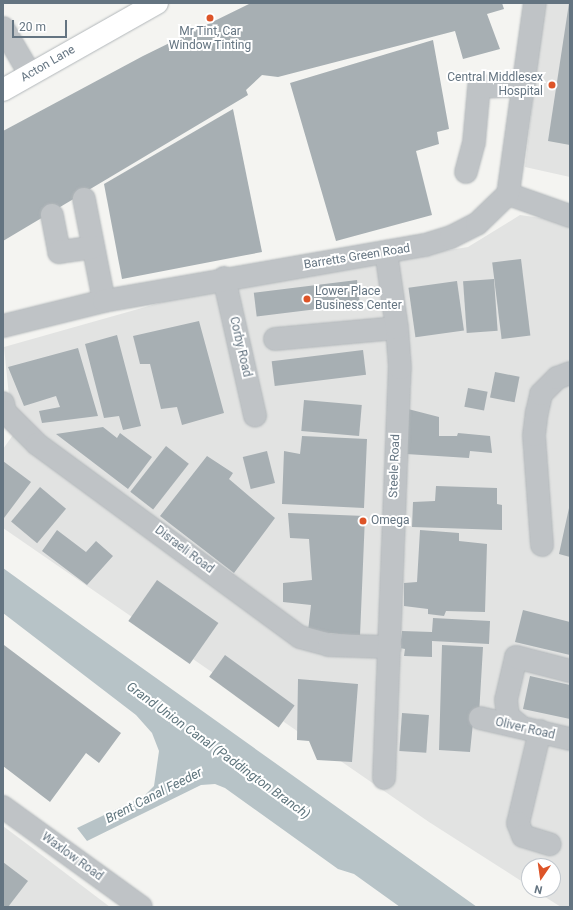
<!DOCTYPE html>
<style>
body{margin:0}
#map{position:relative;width:573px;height:910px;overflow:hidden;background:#f4f4f1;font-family:Roboto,sans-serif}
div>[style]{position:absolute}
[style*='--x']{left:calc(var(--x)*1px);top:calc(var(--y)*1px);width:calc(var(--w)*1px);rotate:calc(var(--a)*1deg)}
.built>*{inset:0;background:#e2e3e2}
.water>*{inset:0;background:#b7c3c7}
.building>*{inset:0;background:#a7afb3;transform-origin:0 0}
.roads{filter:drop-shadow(0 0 1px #b2b7ba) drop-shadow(0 0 1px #b2b7ba)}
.minor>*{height:22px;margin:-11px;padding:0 11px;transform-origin:11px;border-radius:11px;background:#bfc3c6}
.major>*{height:22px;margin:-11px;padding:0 11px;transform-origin:11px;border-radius:11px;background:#fff}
.dots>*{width:11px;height:11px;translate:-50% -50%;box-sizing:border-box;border:2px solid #fff;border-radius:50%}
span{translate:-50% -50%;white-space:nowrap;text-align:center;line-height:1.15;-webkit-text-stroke:4px #fff;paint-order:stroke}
.poi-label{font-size:12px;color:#647481}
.right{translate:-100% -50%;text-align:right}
.left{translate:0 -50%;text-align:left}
.street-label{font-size:12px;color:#647481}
.water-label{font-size:13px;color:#60767e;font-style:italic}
.frame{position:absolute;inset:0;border:4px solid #647481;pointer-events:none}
.north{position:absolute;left:521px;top:858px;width:40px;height:40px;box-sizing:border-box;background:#fff;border:1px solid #c1c7cd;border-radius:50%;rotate:193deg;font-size:11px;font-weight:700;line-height:16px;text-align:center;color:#647481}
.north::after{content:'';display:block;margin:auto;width:14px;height:18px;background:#dd5428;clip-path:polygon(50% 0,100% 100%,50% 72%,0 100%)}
.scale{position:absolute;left:12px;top:20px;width:55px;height:18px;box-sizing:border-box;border:2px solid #647481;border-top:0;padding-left:5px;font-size:12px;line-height:14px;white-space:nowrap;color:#647481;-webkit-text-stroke:3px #fff;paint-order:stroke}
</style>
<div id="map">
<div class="built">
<i style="clip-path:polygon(544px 3px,570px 3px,570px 177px,525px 167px)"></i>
<i style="clip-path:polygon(520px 215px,570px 222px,570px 907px,561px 907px,534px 890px,553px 890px,553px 866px,529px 866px,529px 886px,429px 822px,3px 528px,3px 449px,13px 435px,4px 347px,209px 289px,468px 247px)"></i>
<i style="clip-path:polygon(3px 826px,31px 847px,110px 907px,3px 907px)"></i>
</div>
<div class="water">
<i style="clip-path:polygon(3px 568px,86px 628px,477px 907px,400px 907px,354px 874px,338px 869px,225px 788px,215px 784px,201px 785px,87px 841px,77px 828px,144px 796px,154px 786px,159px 751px,152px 733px,136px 715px,3px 613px)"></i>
</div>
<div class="building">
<i style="clip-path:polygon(251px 3px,502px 3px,504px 9px,487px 14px,500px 49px,463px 59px,455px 31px,278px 77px,262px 75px,246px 90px,248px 95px,3px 241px,3px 131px,143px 56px)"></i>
<i style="clip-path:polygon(569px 3px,570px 3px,570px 145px,548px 141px)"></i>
<i style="clip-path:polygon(433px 40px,449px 129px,437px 132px,439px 144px,416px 151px,432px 215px,336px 241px,290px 83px)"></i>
<i style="clip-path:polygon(233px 109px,262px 252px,122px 279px,104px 184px)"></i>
<i style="left:521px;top:259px;width:77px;height:29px;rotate:83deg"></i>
<i style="left:494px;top:279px;width:52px;height:31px;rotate:86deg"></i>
<i style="left:357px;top:280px;width:24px;height:104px;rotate:83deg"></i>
<i style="left:457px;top:281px;width:50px;height:49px;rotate:82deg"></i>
<i style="clip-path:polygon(199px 321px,224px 413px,182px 425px,177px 407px,161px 409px,150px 364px,140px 364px,133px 336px)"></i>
<i style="clip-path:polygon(117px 335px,141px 426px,123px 430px,119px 416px,104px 418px,85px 344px)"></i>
<i style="clip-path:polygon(78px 348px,98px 416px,42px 423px,39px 411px,60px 407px,56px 396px,24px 406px,8px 367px)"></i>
<i style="left:363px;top:350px;width:25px;height:92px;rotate:83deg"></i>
<i style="left:495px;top:372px;width:25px;height:26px;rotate:11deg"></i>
<i style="left:468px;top:388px;width:20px;height:19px;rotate:11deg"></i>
<i style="left:304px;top:400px;width:58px;height:31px;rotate:5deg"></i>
<i style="clip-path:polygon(408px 409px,439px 417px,439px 436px,457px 436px,458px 433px,490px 436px,492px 453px,470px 451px,469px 458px,406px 454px)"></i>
<i style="clip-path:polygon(103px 427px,117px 438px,120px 433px,152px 457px,128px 489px,56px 434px)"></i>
<i style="clip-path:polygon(302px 436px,367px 439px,364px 508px,282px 504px,284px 451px,300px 454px)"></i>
<i style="left:166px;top:446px;width:29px;height:58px;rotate:38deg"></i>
<i style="left:267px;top:451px;width:33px;height:25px;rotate:76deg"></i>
<i style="clip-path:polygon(207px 456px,233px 473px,229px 479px,275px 518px,234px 573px,160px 516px)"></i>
<i style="clip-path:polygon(3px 461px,31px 482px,4px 518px,3px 517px)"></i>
<i style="clip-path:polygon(436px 486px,497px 488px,497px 504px,502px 505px,502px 530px,412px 527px,413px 502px,435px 501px)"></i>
<i style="left:40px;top:487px;width:34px;height:45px;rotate:40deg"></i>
<i style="clip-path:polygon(569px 508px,570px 508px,570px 557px,559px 554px)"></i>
<i style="clip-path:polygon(288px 513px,365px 516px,360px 636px,308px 631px,311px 605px,283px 602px,283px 583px,312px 580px,309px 539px,290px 538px)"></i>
<i style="clip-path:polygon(57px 530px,86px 552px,96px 541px,113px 556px,87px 585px,42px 551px)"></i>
<i style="clip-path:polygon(420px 530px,459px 533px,459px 541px,487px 544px,485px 612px,446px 611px,444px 616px,428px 614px,428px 609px,404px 606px,404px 583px,417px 582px)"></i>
<i style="left:157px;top:580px;width:75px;height:50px;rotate:35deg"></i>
<i style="clip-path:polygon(523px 610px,570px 622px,570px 655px,515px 642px)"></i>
<i style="clip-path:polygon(433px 618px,490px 621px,489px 644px,432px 641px,432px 657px,404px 656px,405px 649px,400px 648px,402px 631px,432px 632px)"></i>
<i style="clip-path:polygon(4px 645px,121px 733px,99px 763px,86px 753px,50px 802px,3px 766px)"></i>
<i style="clip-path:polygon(442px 645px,483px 647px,479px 715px,474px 713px,470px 752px,439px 750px)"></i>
<i style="left:225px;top:655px;width:86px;height:27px;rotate:36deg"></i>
<i style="clip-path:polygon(530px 676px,570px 685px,570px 719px,523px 709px)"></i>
<i style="clip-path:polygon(298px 679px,358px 684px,352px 762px,317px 760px,309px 741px,297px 740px)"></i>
<i style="left:402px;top:713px;width:27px;height:38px;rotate:4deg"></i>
<i style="clip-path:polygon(3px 862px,28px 881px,8px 907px,3px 907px)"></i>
</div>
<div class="roads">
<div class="minor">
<i style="--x:3;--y:28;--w:53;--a:59.6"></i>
<i style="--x:466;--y:172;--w:31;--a:-75"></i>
<i style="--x:474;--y:142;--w:55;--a:-84.8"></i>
<i style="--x:479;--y:87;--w:45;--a:-2.5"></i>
<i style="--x:508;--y:194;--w:66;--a:19.5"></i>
<i style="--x:84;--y:199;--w:104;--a:78.9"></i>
<i style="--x:52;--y:215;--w:38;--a:79"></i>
<i style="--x:59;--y:252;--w:34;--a:-8"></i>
<i style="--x:224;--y:278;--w:141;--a:77.3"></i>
<i style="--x:3;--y:326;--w:104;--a:-13.9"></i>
<i style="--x:104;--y:301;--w:326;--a:-9.9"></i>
<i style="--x:425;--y:245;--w:27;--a:-17"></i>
<i style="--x:451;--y:237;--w:29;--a:-27"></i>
<i style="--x:477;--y:224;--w:43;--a:-44.1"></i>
<i style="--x:508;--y:194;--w:193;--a:-82"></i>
<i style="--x:275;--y:339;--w:122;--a:-5.2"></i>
<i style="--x:3;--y:403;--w:9;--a:77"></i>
<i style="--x:5;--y:412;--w:45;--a:45"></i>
<i style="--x:37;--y:444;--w:326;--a:36.3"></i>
<i style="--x:300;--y:637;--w:30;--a:15"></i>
<i style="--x:329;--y:645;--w:61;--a:1.9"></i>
<i style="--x:542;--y:545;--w:110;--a:-94.2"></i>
<i style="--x:534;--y:435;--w:23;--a:-83"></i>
<i style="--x:537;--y:412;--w:18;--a:-77"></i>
<i style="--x:541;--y:394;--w:23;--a:-45"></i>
<i style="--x:557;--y:378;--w:14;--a:-21"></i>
<i style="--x:480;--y:718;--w:92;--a:13.1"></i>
<i style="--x:521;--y:727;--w:17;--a:-140"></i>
<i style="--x:508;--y:716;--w:16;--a:-97"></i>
<i style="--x:506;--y:700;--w:44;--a:-76.9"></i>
<i style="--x:516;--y:657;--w:56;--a:14.5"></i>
<i style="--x:540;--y:731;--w:95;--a:103.4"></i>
<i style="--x:518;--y:823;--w:14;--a:69"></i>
<i style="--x:523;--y:836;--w:28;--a:17"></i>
<i style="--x:384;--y:778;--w:410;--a:-87.8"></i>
<i style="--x:400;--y:368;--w:40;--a:-94.3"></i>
<i style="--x:397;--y:328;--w:77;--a:-98.2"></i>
<i style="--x:3;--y:807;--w:170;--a:35.9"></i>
</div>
<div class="major">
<i style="--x:3;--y:90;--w:177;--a:-29.5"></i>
</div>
</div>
<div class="dots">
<i style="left:210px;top:18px;background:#dd5428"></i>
<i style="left:552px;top:85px;background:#dd5428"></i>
<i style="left:307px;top:299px;background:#dd5428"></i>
<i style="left:363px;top:521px;background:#dd5428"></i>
</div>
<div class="poi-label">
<span style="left:210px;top:39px">Mr Tint, Car<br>Window Tinting</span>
<span class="right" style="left:543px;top:85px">Central Middlesex<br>Hospital</span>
<span class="left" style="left:315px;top:299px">Lower Place<br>Business Center</span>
<span class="left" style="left:371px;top:521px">Omega</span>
</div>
<div class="street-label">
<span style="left:48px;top:64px;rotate:-30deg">Acton Lane</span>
<span style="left:357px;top:257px;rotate:-9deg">Barretts Green Road</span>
<span style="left:240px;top:347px;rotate:77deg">Corby Road</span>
<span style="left:395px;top:466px;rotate:-88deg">Steele Road</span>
<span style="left:184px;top:550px;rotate:37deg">Disraeli Road</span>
<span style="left:525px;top:729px;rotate:13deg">Oliver Road</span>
<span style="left:72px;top:857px;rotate:36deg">Waxlow Road</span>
</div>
<div class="water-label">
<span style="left:218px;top:751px;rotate:36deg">Grand Union Canal (Paddington Branch)</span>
<span style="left:154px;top:796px;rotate:-27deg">Brent Canal Feeder</span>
</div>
<div class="frame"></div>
<div class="north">N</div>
<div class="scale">20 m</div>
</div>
